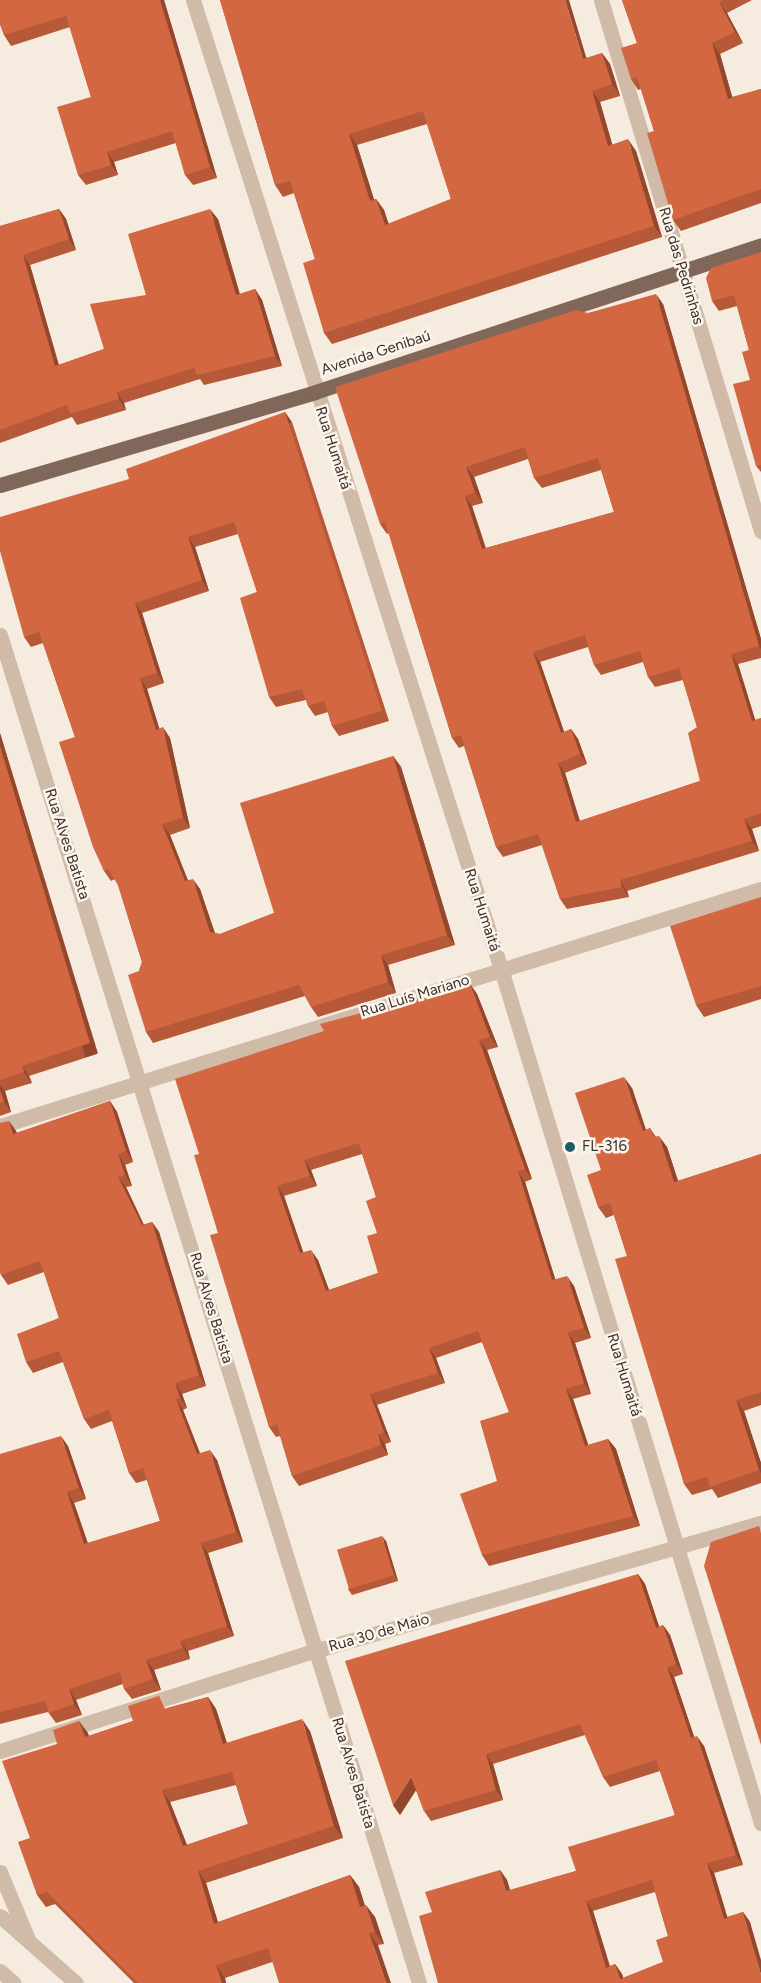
<!DOCTYPE html>
<meta charset="utf-8">
<style>
body{margin:0}
#map{position:relative;width:761px;height:1983px;overflow:hidden;background:#f5ebdf;font-family:Figtree,sans-serif}
div>[style]{position:absolute}
[style*='--x']{left:calc(var(--x)*1px);top:calc(var(--y)*1px);width:calc(var(--w)*1px);rotate:calc(var(--a)*1deg)}
.minor>*{height:15px;margin:-7.5px;padding:0 7.5px;transform-origin:7.5px;border-radius:7.5px;background:#d0bba9}
.major>*{height:15px;margin:-7.5px;padding:0 7.5px;transform-origin:7.5px;border-radius:7.5px;background:#806759}
.wall>*{inset:0;background:#b55938}
.shaded-wall>*{inset:0;background:#93482e;transform-origin:0 0}
.building>*{inset:0;background:#d26741;transform-origin:0 0}
.dots>*{width:16px;height:16px;translate:-50% -50%;box-sizing:border-box;border:3px solid #fcf5ed;border-radius:50%}
span{translate:-50% -50%;white-space:nowrap;text-align:center;line-height:1.15;-webkit-text-stroke:5px #fcf5ed;paint-order:stroke}
.street-label{font-size:15px;color:#3c302a}
.poi-label{font-size:15px;color:#3c302a}
.left{translate:0 -50%;text-align:left}
</style>
<div id="map">
<div class="minor">
<i style="--x:193;--y:0;--w:1017;--a:72.37"></i>
<i style="--x:501;--y:969;--w:893;--a:73.07"></i>
<i style="--x:601;--y:0;--w:555;--a:73.23"></i>
<i style="--x:0;--y:635;--w:1412;--a:72.73"></i>
<i style="--x:0;--y:1126;--w:797;--a:-17.3"></i>
<i style="--x:0;--y:1751;--w:330;--a:-17.7"></i>
<i style="--x:314;--y:1651;--w:465;--a:-16"></i>
<i style="--x:0;--y:1872;--w:70;--a:67.4"></i>
<i style="--x:0;--y:1916;--w:101;--a:41.4"></i>
<i style="--x:0;--y:1971;--w:18;--a:41"></i>
</div>
<div class="major">
<i style="--x:0;--y:485;--w:328;--a:-16.4"></i>
<i style="--x:315;--y:392;--w:470;--a:-18.2"></i>
</div>
<div class="wall">
<i style="clip-path:polygon(164px 0,217px 178px,193px 185px,185px 175px,176px 143px,114px 162px,118px 175px,86px 185px,78px 175px,91px 97px,70px 27px,11px 46px,4px 35px,0 24px)"></i>
<i style="clip-path:polygon(evenodd,220px 0,587px 58px,602px 53px,610px 64px,620px 96px,600px 102px,612px 145px,636px 151px,662px 237px,332px 344px,324px 333px,315px 259px,294px 193px,283px 197px,275px 185px,220px 0,427px 124px,451px 199px,388px 224px,384px 210px,376px 199px,374px 200px,357px 145px,427px 124px)"></i>
<i style="clip-path:polygon(622px 0,752px 0,727px 13px,743px 43px,720px 54px,732px 97px,761px 89px,761px 203px,681px 231px,673px 220px,654px 131px,641px 89px,638px 90px,631px 79px,637px 43px)"></i>
<i style="clip-path:polygon(59px 209px,66px 219px,76px 250px,30px 265px,59px 365px,104px 349px,146px 295px,218px 219px,240px 294px,255px 289px,262px 300px,282px 366px,204px 385px,200px 379px,124px 403px,126px 410px,77px 425px,72px 417px,0 443px,0 226px)"></i>
<i style="clip-path:polygon(761px 252px,761px 472px,756px 466px,750px 380px,749px 350px,737px 306px,719px 311px,712px 301px)"></i>
<i style="clip-path:polygon(evenodd,663px 304px,761px 639px,761px 658px,738px 664px,755px 720px,761px 718px,761px 826px,752px 829px,759px 851px,627px 891px,629px 897px,567px 909px,560px 899px,542px 845px,503px 857px,496px 847px,464px 746px,459px 748px,452px 738px,389px 533px,387px 534px,380px 524px,588px 313px,663px 304px,528px 459px,534px 478px,542px 488px,601px 470px,614px 512px,486px 548px,472px 506px,483px 503px,474px 477px,528px 459px,663px 304px,588px 647px,594px 665px,601px 675px,643px 662px,648px 677px,655px 687px,683px 680px,697px 727px,700px 781px,580px 821px,565px 773px,587px 764px,578px 739px,571px 729px,564px 732px,540px 662px,588px 647px)"></i>
<i style="clip-path:polygon(292px 422px,389px 721px,339px 736px,332px 726px,328px 712px,315px 716px,308px 706px,306px 700px,276px 707px,269px 697px,257px 592px,238px 534px,195px 547px,209px 591px,142px 613px,164px 683px,147px 689px,159px 729px,170px 738px,190px 828px,170px 835px,188px 880px,200px 889px,215px 933px,220px 934px,274px 913px,393px 756px,401px 767px,455px 945px,388px 965px,396px 993px,318px 1017px,311px 1007px,305px 996px,153px 1043px,146px 1032px,139px 971px,142px 962px,118px 885px,115px 879px,111px 881px,104px 871px,75px 737px,43px 643px,31px 647px,24px 637px,129px 479px)"></i>
<i style="clip-path:polygon(0 733px,97px 1054px,29px 1076px,32px 1083px,5px 1091px,11px 1112px,0 1116px)"></i>
<i style="clip-path:polygon(761px 897px,761px 999px,704px 1017px,696px 1005px)"></i>
<i style="clip-path:polygon(evenodd,470px 984px,477px 994px,498px 1047px,487px 1050px,532px 1179px,525px 1182px,555px 1279px,574px 1286px,591px 1338px,575px 1343px,591px 1394px,573px 1399px,588px 1445px,608px 1439px,616px 1449px,640px 1526px,489px 1566px,482px 1555px,497px 1481px,509px 1412px,482px 1342px,436px 1358px,445px 1383px,377px 1405px,391px 1442px,385px 1444px,388px 1455px,299px 1486px,292px 1476px,280px 1436px,276px 1437px,269px 1427px,218px 1233px,199px 1154px,470px 984px,362px 1154px,376px 1197px,378px 1273px,329px 1290px,318px 1260px,303px 1252px,284px 1196px,317px 1186px,311px 1170px,362px 1154px)"></i>
<i style="clip-path:polygon(632px 1088px,646px 1130px,650px 1128px,656px 1137px,667px 1147px,678px 1181px,761px 1154px,761px 1405px,744px 1411px,761px 1463px,761px 1483px,718px 1498px,712px 1489px,692px 1495px,684px 1484px,627px 1256px,614px 1215px,606px 1218px,598px 1207px,601px 1170px)"></i>
<i style="clip-path:polygon(110px 1101px,117px 1112px,133px 1162px,125px 1165px,132px 1186px,126px 1187px,144px 1225px,152px 1222px,159px 1232px,206px 1386px,182px 1394px,187px 1408px,183px 1410px,200px 1453px,217px 1460px,243px 1542px,208px 1553px,234px 1636px,188px 1651px,190px 1659px,154px 1670px,161px 1690px,132px 1699px,124px 1689px,123px 1684px,76px 1700px,82px 1715px,56px 1723px,48px 1712px,0 1724px,0 1454px,68px 1446px,86px 1499px,74px 1503px,88px 1543px,160px 1521px,147px 1480px,136px 1483px,129px 1473px,112px 1421px,91px 1429px,84px 1419px,63px 1362px,33px 1373px,26px 1362px,59px 1318px,44px 1272px,8px 1285px,1px 1275px,9px 1121px,17px 1133px)"></i>
<i style="clip-path:polygon(386px 1541px,398px 1581px,352px 1595px,348px 1589px)"></i>
<i style="clip-path:polygon(evenodd,638px 1574px,645px 1584px,659px 1627px,663px 1625px,670px 1635px,683px 1674px,674px 1677px,694px 1737px,704px 1746px,743px 1865px,714px 1873px,727px 1917px,743px 1912px,750px 1922px,761px 1983px,438px 1983px,432px 1912px,500px 1870px,507px 1880px,510px 1890px,576px 1871px,675px 1815px,660px 1771px,610px 1787px,603px 1777px,585px 1735px,493px 1764px,503px 1800px,431px 1821px,424px 1811px,416px 1790px,400px 1815px,393px 1805px,638px 1574px,655px 1892px,668px 1936px,663px 1962px,623px 1978px,622px 1974px,615px 1964px,610px 1966px,593px 1911px,655px 1892px)"></i>
<i style="clip-path:polygon(evenodd,208px 1697px,216px 1709px,227px 1743px,310px 1731px,343px 1838px,206px 1883px,218px 1922px,350px 1875px,359px 1887px,365px 1906px,375px 1917px,384px 1944px,272px 1962px,225px 1978px,226px 1983px,134px 1983px,55px 1904px,46px 1907px,37px 1895px,30px 1838px,57px 1744px,79px 1721px,89px 1736px,133px 1721px,167px 1708px,208px 1697px,236px 1785px,248px 1824px,187px 1845px,170px 1802px,236px 1785px)"></i>
</div>
<div class="shaded-wall">
<i style="clip-path:polygon(160px 0,164px 0,217px 178px,210px 167px)"></i>
<i style="clip-path:polygon(565px 0,569px 0,590px 70px,583px 59px)"></i>
<i style="clip-path:polygon(719px 2px,727px 13px,743px 43px,735px 32px)"></i>
<i style="clip-path:polygon(712px 43px,720px 54px,736px 110px,728px 99px)"></i>
<i style="clip-path:polygon(602px 53px,610px 64px,620px 96px,612px 84px)"></i>
<i style="clip-path:polygon(592px 91px,600px 102px,616px 157px,608px 146px)"></i>
<i style="clip-path:polygon(349px 134px,357px 145px,378px 212px,370px 201px)"></i>
<i style="clip-path:polygon(628px 139px,636px 151px,662px 237px,654px 226px)"></i>
<i style="clip-path:polygon(107px 152px,114px 162px,118px 175px,111px 165px)"></i>
<i style="clip-path:polygon(376px 199px,384px 210px,393px 236px,385px 225px)"></i>
<i style="clip-path:polygon(59px 209px,66px 219px,76px 250px,69px 239px)"></i>
<i style="clip-path:polygon(210px 209px,218px 219px,243px 306px,236px 295px)"></i>
<i style="clip-path:polygon(23px 255px,30px 265px,62px 377px,55px 366px)"></i>
<i style="clip-path:polygon(255px 289px,262px 300px,282px 366px,275px 356px)"></i>
<i style="clip-path:polygon(656px 294px,663px 304px,761px 639px,761px 649px,759px 646px)"></i>
<i style="clip-path:polygon(117px 392px,124px 403px,126px 410px,119px 399px)"></i>
<i style="left:285px;top:412px;width:12px;height:314px;rotate:55deg"></i>
<i style="clip-path:polygon(466px 467px,474px 477px,483px 503px,475px 492px)"></i>
<i style="clip-path:polygon(465px 496px,472px 506px,489px 560px,482px 549px)"></i>
<i style="clip-path:polygon(188px 537px,195px 547px,209px 591px,202px 580px)"></i>
<i style="clip-path:polygon(135px 603px,142px 613px,164px 683px,157px 673px)"></i>
<i style="clip-path:polygon(533px 652px,540px 662px,568px 743px,561px 733px)"></i>
<i style="clip-path:polygon(731px 654px,738px 664px,759px 732px,752px 721px)"></i>
<i style="clip-path:polygon(140px 678px,147px 689px,163px 740px,156px 730px)"></i>
<i style="clip-path:polygon(163px 727px,170px 738px,190px 828px,183px 818px)"></i>
<i style="clip-path:polygon(571px 729px,578px 739px,587px 764px,580px 754px)"></i>
<i style="left:0;top:733px;width:335px;height:13px;rotate:73deg"></i>
<i style="clip-path:polygon(393px 756px,401px 767px,455px 945px,447px 935px)"></i>
<i style="clip-path:polygon(558px 763px,565px 773px,583px 832px,576px 822px)"></i>
<i style="clip-path:polygon(744px 819px,752px 829px,759px 851px,752px 841px)"></i>
<i style="clip-path:polygon(162px 824px,170px 835px,192px 892px,185px 881px)"></i>
<i style="clip-path:polygon(193px 879px,200px 889px,218px 943px,210px 932px)"></i>
<i style="clip-path:polygon(620px 880px,627px 891px,629px 897px,622px 887px)"></i>
<i style="clip-path:polygon(381px 955px,388px 965px,396px 993px,388px 982px)"></i>
<i style="clip-path:polygon(470px 984px,477px 994px,498px 1047px,490px 1037px)"></i>
<i style="clip-path:polygon(479px 1040px,487px 1050px,532px 1179px,525px 1169px)"></i>
<i style="clip-path:polygon(22px 1066px,29px 1076px,32px 1083px,24px 1072px)"></i>
<i style="clip-path:polygon(624px 1077px,632px 1088px,650px 1142px,643px 1131px)"></i>
<i style="clip-path:polygon(0 1085px,5px 1091px,11px 1112px,4px 1102px,0 1090px)"></i>
<i style="clip-path:polygon(110px 1101px,117px 1112px,133px 1162px,126px 1151px)"></i>
<i style="clip-path:polygon(9px 1121px,16px 1131px,21px 1145px,13px 1134px)"></i>
<i style="clip-path:polygon(659px 1136px,667px 1147px,682px 1193px,674px 1182px)"></i>
<i style="clip-path:polygon(118px 1154px,125px 1165px,132px 1186px,125px 1175px)"></i>
<i style="clip-path:polygon(304px 1160px,311px 1170px,317px 1186px,310px 1176px)"></i>
<i style="clip-path:polygon(518px 1171px,525px 1182px,559px 1291px,552px 1280px)"></i>
<i style="clip-path:polygon(118px 1177px,126px 1187px,149px 1236px,142px 1225px)"></i>
<i style="clip-path:polygon(277px 1186px,284px 1196px,307px 1263px,300px 1253px)"></i>
<i style="clip-path:polygon(152px 1222px,159px 1232px,206px 1386px,199px 1375px)"></i>
<i style="clip-path:polygon(311px 1250px,318px 1260px,333px 1301px,326px 1291px)"></i>
<i style="clip-path:polygon(567px 1276px,574px 1286px,591px 1338px,584px 1328px)"></i>
<i style="clip-path:polygon(568px 1332px,575px 1343px,591px 1394px,584px 1383px)"></i>
<i style="clip-path:polygon(429px 1348px,436px 1358px,445px 1383px,438px 1373px)"></i>
<i style="clip-path:polygon(175px 1383px,182px 1394px,187px 1408px,180px 1398px)"></i>
<i style="clip-path:polygon(566px 1389px,573px 1399px,592px 1456px,585px 1446px)"></i>
<i style="clip-path:polygon(370px 1394px,377px 1405px,391px 1442px,384px 1432px)"></i>
<i style="clip-path:polygon(176px 1399px,183px 1410px,204px 1464px,197px 1454px)"></i>
<i style="clip-path:polygon(736px 1400px,744px 1411px,761px 1463px,761px 1473px,759px 1470px)"></i>
<i style="clip-path:polygon(378px 1434px,385px 1444px,388px 1455px,381px 1445px)"></i>
<i style="clip-path:polygon(61px 1436px,68px 1446px,86px 1499px,79px 1488px)"></i>
<i style="clip-path:polygon(608px 1439px,616px 1449px,640px 1526px,633px 1516px)"></i>
<i style="clip-path:polygon(210px 1450px,217px 1460px,243px 1542px,236px 1532px)"></i>
<i style="clip-path:polygon(67px 1492px,74px 1503px,91px 1554px,84px 1544px)"></i>
<i style="clip-path:polygon(382px 1536px,386px 1541px,398px 1581px,394px 1575px)"></i>
<i style="clip-path:polygon(201px 1543px,208px 1553px,234px 1636px,227px 1626px)"></i>
<i style="clip-path:polygon(638px 1574px,645px 1584px,663px 1638px,656px 1628px)"></i>
<i style="clip-path:polygon(663px 1625px,670px 1635px,683px 1674px,676px 1664px)"></i>
<i style="clip-path:polygon(180px 1641px,188px 1651px,190px 1659px,183px 1648px)"></i>
<i style="clip-path:polygon(146px 1660px,154px 1670px,161px 1690px,153px 1679px)"></i>
<i style="clip-path:polygon(667px 1667px,674px 1677px,698px 1748px,691px 1738px)"></i>
<i style="clip-path:polygon(69px 1689px,76px 1700px,82px 1715px,74px 1704px)"></i>
<i style="clip-path:polygon(208px 1697px,216px 1709px,231px 1756px,223px 1744px)"></i>
<i style="clip-path:polygon(302px 1719px,310px 1731px,343px 1838px,334px 1826px)"></i>
<i style="clip-path:polygon(79px 1721px,88px 1733px,93px 1749px,85px 1737px)"></i>
<i style="clip-path:polygon(697px 1736px,704px 1746px,743px 1865px,736px 1855px)"></i>
<i style="clip-path:polygon(486px 1754px,493px 1764px,503px 1800px,496px 1790px)"></i>
<i style="clip-path:polygon(411px 1777px,418px 1787px,400px 1815px,393px 1805px)"></i>
<i style="clip-path:polygon(162px 1790px,170px 1802px,192px 1858px,183px 1846px)"></i>
<i style="clip-path:polygon(707px 1863px,714px 1873px,731px 1929px,724px 1919px)"></i>
<i style="clip-path:polygon(500px 1870px,507px 1880px,513px 1901px,506px 1891px)"></i>
<i style="clip-path:polygon(198px 1871px,206px 1883px,222px 1936px,214px 1924px)"></i>
<i style="clip-path:polygon(350px 1875px,359px 1887px,369px 1919px,360px 1907px)"></i>
<i style="clip-path:polygon(586px 1901px,593px 1911px,613px 1978px,606px 1968px)"></i>
<i style="clip-path:polygon(366px 1905px,375px 1917px,384px 1944px,375px 1932px)"></i>
<i style="clip-path:polygon(743px 1912px,750px 1922px,761px 1960px,761px 1975px)"></i>
<i style="clip-path:polygon(369px 1933px,378px 1945px,391px 1983px,386px 1983px)"></i>
<i style="clip-path:polygon(615px 1964px,622px 1974px,625px 1983px,620px 1979px)"></i>
<i style="clip-path:polygon(216px 1965px,225px 1978px,226px 1983px,222px 1983px)"></i>
</div>
<div class="building">
<i style="clip-path:polygon(0 0,160px 0,210px 167px,185px 175px,172px 131px,107px 152px,111px 165px,78px 175px,57px 107px,91px 97px,66px 16px,4px 35px,0 24px)"></i>
<i style="clip-path:polygon(evenodd,220px 0,565px 0,583px 59px,602px 53px,612px 84px,592px 91px,608px 146px,628px 139px,654px 226px,324px 333px,303px 263px,315px 259px,290px 181px,275px 185px,220px 0,423px 111px,451px 199px,385px 225px,376px 199px,370px 201px,349px 134px,423px 111px)"></i>
<i style="clip-path:polygon(622px 0,723px 0,719px 2px,735px 32px,712px 43px,728px 99px,761px 89px,761px 189px,673px 220px,647px 133px,654px 131px,637px 77px,631px 79px,621px 48px,637px 43px)"></i>
<i style="clip-path:polygon(59px 209px,69px 239px,23px 255px,55px 366px,104px 349px,90px 304px,146px 295px,128px 234px,210px 209px,236px 295px,255px 289px,275px 356px,197px 375px,194px 368px,117px 392px,119px 399px,70px 414px,67px 405px,0 430px,0 226px)"></i>
<i style="clip-path:polygon(761px 252px,761px 465px,756px 466px,733px 384px,750px 380px,742px 352px,749px 350px,734px 295px,712px 301px,706px 278px,711px 268px)"></i>
<i style="clip-path:polygon(evenodd,656px 294px,759px 646px,731px 654px,752px 721px,761px 718px,761px 813px,744px 819px,752px 841px,620px 880px,622px 887px,560px 899px,538px 834px,496px 847px,461px 735px,452px 738px,385px 522px,380px 524px,335px 387px,576px 310px,588px 313px,656px 294px,525px 447px,534px 478px,598px 458px,614px 512px,482px 549px,465px 496px,475px 492px,466px 467px,525px 447px,656px 294px,585px 635px,594px 665px,640px 651px,648px 677px,679px 668px,697px 727px,688px 733px,700px 781px,576px 822px,558px 763px,580px 754px,571px 729px,561px 733px,533px 652px,585px 635px)"></i>
<i style="clip-path:polygon(285px 412px,382px 711px,332px 726px,324px 701px,308px 706px,302px 689px,269px 697px,240px 598px,257px 592px,234px 522px,188px 537px,202px 580px,135px 603px,157px 673px,140px 678px,156px 730px,163px 727px,183px 818px,162px 824px,185px 881px,193px 879px,210px 932px,220px 934px,274px 913px,240px 803px,393px 756px,447px 935px,381px 955px,388px 982px,311px 1007px,299px 985px,146px 1032px,128px 975px,139px 971px,142px 962px,118px 885px,108px 869px,104px 871px,93px 847px,59px 742px,75px 737px,39px 632px,24px 637px,0 551px,0 517px,129px 479px,126px 469px)"></i>
<i style="clip-path:polygon(0 746px,90px 1043px,22px 1066px,24px 1072px,0 1080px)"></i>
<i style="clip-path:polygon(761px 897px,761px 986px,696px 1005px,670px 926px)"></i>
<i style="clip-path:polygon(evenodd,470px 984px,490px 1037px,479px 1040px,525px 1169px,518px 1171px,552px 1280px,567px 1276px,584px 1328px,568px 1332px,584px 1383px,566px 1389px,585px 1446px,608px 1439px,633px 1516px,482px 1555px,460px 1494px,497px 1481px,480px 1421px,509px 1412px,478px 1331px,429px 1348px,438px 1373px,370px 1394px,384px 1432px,378px 1434px,381px 1445px,292px 1476px,277px 1424px,269px 1427px,219px 1264px,210px 1235px,218px 1233px,194px 1155px,199px 1154px,175px 1079px,324px 1031px,320px 1024px,470px 984px,359px 1143px,376px 1197px,366px 1201px,377px 1233px,367px 1236px,378px 1273px,326px 1291px,311px 1250px,300px 1253px,277px 1186px,310px 1176px,304px 1160px,359px 1143px)"></i>
<i style="clip-path:polygon(624px 1077px,643px 1131px,650px 1128px,653px 1137px,659px 1136px,674px 1182px,761px 1154px,761px 1392px,736px 1400px,759px 1470px,710px 1487px,707px 1477px,684px 1484px,615px 1259px,627px 1256px,610px 1203px,598px 1207px,587px 1175px,601px 1170px,575px 1093px)"></i>
<i style="clip-path:polygon(0 1090px,4px 1102px,0 1103px)"></i>
<i style="clip-path:polygon(110px 1101px,126px 1151px,118px 1154px,125px 1175px,118px 1177px,142px 1225px,152px 1222px,199px 1375px,175px 1383px,180px 1398px,176px 1399px,197px 1454px,210px 1450px,236px 1532px,201px 1543px,227px 1626px,180px 1641px,183px 1648px,146px 1660px,153px 1679px,124px 1689px,120px 1672px,69px 1689px,74px 1704px,49px 1713px,45px 1701px,0 1712px,0 1454px,61px 1436px,79px 1488px,67px 1492px,84px 1544px,160px 1521px,143px 1468px,129px 1473px,109px 1410px,84px 1419px,59px 1351px,26px 1362px,17px 1334px,59px 1318px,40px 1261px,1px 1275px,0 1273px,0 1123px,9px 1121px,13px 1134px)"></i>
<i style="clip-path:polygon(759px 1526px,761px 1533px,761px 1745px,704px 1566px,711px 1542px)"></i>
<i style="left:382px;top:1536px;width:41px;height:47px;rotate:73deg"></i>
<i style="clip-path:polygon(evenodd,638px 1574px,656px 1628px,663px 1625px,676px 1664px,667px 1667px,691px 1738px,697px 1736px,736px 1855px,707px 1863px,724px 1919px,743px 1912px,761px 1975px,761px 1983px,438px 1983px,419px 1916px,432px 1912px,425px 1892px,500px 1870px,506px 1891px,576px 1871px,568px 1847px,675px 1815px,656px 1760px,603px 1777px,580px 1724px,486px 1754px,496px 1790px,424px 1811px,411px 1777px,393px 1805px,345px 1661px,638px 1574px,652px 1880px,668px 1936px,656px 1940px,663px 1962px,620px 1979px,615px 1964px,606px 1968px,586px 1901px,652px 1880px)"></i>
<i style="clip-path:polygon(evenodd,159px 1696px,165px 1709px,208px 1697px,223px 1744px,302px 1719px,334px 1826px,198px 1871px,214px 1924px,350px 1875px,360px 1907px,366px 1905px,375px 1932px,369px 1933px,386px 1983px,279px 1983px,268px 1948px,216px 1965px,222px 1983px,138px 1983px,47px 1892px,37px 1895px,18px 1842px,30px 1838px,2px 1761px,57px 1744px,53px 1730px,79px 1721px,85px 1737px,133px 1721px,128px 1706px,159px 1696px,232px 1772px,248px 1824px,183px 1846px,162px 1790px,232px 1772px)"></i>
</div>
<div class="dots">
<i style="left:570px;top:1147px;background:#1a5d63"></i>
</div>
<div class="street-label">
<span style="left:681px;top:266px;rotate:73deg">Rua das Pedrinhas</span>
<span style="left:376px;top:353px;rotate:-18deg">Avenida Genibaú</span>
<span style="left:333px;top:448px;rotate:72deg">Rua Humaitá</span>
<span style="left:67px;top:844px;rotate:72deg">Rua Alves Batista</span>
<span style="left:482px;top:910px;rotate:72deg">Rua Humaitá</span>
<span style="left:415px;top:996px;rotate:-17deg">Rua Luís Mariano</span>
<span style="left:211px;top:1308px;rotate:73deg">Rua Alves Batista</span>
<span style="left:624px;top:1375px;rotate:73deg">Rua Humaitá</span>
<span style="left:379px;top:1633px;rotate:-16deg">Rua 30 de Maio</span>
<span style="left:353px;top:1773px;rotate:73deg">Rua Alves Batista</span>
</div>
<div class="poi-label">
<span class="left" style="left:582px;top:1147px">FL-316</span>
</div>
</div>
